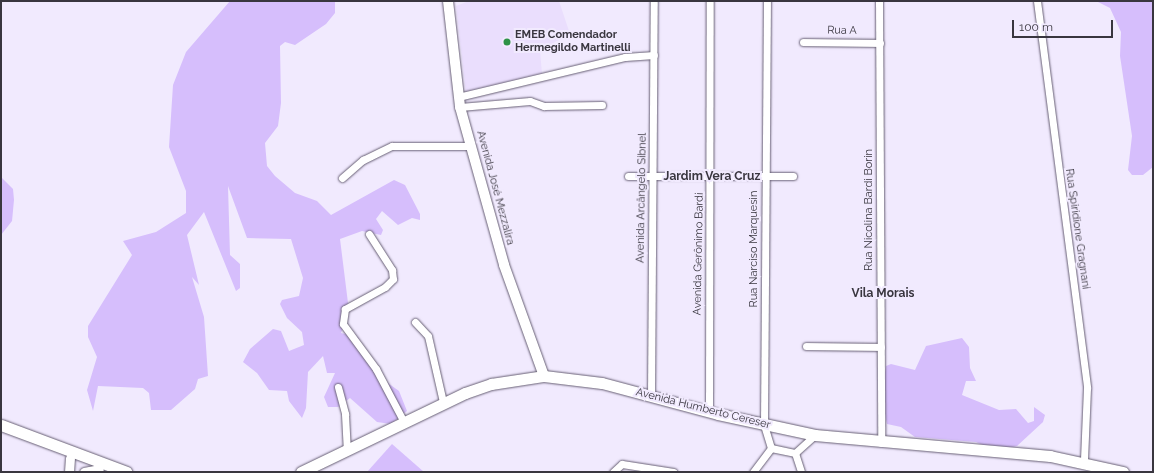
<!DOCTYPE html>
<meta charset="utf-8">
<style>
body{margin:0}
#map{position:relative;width:1154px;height:473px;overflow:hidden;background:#f1eafe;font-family:Raleway,sans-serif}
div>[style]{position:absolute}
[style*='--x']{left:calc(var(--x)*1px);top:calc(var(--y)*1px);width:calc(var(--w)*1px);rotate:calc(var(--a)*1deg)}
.built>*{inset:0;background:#eadefd}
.green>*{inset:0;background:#d6befc}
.roads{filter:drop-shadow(0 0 1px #675f74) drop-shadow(0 0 1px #675f74)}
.minor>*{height:7px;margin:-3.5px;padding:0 3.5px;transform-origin:3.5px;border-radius:3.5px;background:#fff}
.tertiary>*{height:9px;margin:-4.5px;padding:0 4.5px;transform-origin:4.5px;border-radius:4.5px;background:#fff}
.secondary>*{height:10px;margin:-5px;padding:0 5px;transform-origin:5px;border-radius:5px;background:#fff}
.primary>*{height:11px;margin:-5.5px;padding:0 5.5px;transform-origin:5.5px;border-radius:5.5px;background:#fff}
.dots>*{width:11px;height:11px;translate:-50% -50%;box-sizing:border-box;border:2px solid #f1eafe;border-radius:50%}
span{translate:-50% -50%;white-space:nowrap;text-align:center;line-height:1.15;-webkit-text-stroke:4px #f1eafe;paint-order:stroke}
.street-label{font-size:11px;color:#39363f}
.poi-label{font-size:11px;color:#39363f;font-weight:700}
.left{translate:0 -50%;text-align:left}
.neighbourhood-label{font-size:12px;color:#39363f;font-weight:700}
.frame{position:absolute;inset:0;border:2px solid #39363f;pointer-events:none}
.scale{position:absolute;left:1012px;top:20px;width:101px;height:18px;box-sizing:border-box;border:2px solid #39363f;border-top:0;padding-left:5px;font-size:12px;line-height:14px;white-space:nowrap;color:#39363f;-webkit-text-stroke:3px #f1eafe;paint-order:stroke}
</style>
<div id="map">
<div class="built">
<i style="clip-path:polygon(469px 1px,559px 1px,570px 34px,540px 50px,542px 74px,466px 94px,456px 6px)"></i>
</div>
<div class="green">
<i style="clip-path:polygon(230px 1px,335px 1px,335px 13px,326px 24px,295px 45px,285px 42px,280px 46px,281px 103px,278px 126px,265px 143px,267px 166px,275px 176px,295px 193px,317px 201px,331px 215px,394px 180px,405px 185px,420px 214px,420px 220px,412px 218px,398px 225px,382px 211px,376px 219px,383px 230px,381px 235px,362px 231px,340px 239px,349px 311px,341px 333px,358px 337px,374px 373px,399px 391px,407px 411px,391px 424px,377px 422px,350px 398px,338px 407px,328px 407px,324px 397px,335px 373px,327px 373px,323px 356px,308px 372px,306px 408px,302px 418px,289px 401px,287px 391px,269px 390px,257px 373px,243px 362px,250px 349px,273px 329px,281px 331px,289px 351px,304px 345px,302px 332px,287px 318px,280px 304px,282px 300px,299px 296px,303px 278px,291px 239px,247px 238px,228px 186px,230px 255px,240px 264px,240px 288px,236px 291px,204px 212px,187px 235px,199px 285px,192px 277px,204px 317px,208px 376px,198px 379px,195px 389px,171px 410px,151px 410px,149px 393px,143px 388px,98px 386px,93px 411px,87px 390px,97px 357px,88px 337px,88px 326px,132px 255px,123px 241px,156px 232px,186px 213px,186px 191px,169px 147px,173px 85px,186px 52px)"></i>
<i style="clip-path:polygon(1096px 1px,1153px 1px,1153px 167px,1143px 175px,1132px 175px,1128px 170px,1132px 136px,1120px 56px,1121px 32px,1110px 8px)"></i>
<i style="clip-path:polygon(1px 177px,13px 189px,14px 200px,12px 221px,1px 235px)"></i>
<i style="clip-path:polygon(962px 338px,969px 347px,970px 368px,976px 381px,966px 381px,962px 395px,999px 410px,1016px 409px,1028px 423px,1034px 421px,1034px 407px,1045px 415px,1043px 422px,1017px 446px,996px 451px,976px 442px,915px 437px,901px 427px,887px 424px,881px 398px,886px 366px,891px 364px,915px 370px,926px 346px)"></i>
<i style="clip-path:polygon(392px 444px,424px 472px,367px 472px)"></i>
</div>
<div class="roads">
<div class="minor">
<i style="--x:879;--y:1;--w:442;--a:89.7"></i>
<i style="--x:1037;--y:1;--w:390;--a:82.6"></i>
<i style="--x:1087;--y:388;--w:73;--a:92.4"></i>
<i style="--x:803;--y:42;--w:77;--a:0.7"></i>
<i style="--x:458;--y:97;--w:172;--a:-13.5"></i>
<i style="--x:625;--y:57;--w:29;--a:-4"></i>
<i style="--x:460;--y:107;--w:70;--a:-4.9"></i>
<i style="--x:530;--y:101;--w:15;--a:20"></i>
<i style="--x:544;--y:106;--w:58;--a:-1"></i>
<i style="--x:628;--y:176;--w:165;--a:0"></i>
<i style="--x:342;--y:178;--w:28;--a:-41"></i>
<i style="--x:363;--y:160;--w:32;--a:-26"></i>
<i style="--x:392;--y:146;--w:79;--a:0"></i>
<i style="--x:369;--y:234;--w:43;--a:57.4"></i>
<i style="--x:392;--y:270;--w:9;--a:84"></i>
<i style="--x:393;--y:279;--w:11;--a:135"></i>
<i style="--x:385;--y:287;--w:46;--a:151.2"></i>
<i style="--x:345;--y:309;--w:15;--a:98"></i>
<i style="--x:343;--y:324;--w:56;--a:53.7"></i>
<i style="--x:376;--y:369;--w:60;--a:62.2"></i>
<i style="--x:415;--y:322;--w:19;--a:47"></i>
<i style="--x:428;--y:336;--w:68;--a:77.2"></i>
<i style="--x:806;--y:346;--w:75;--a:0.8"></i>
<i style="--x:338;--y:387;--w:28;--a:75"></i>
<i style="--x:345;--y:414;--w:36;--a:87"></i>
<i style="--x:651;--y:396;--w:395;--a:-89.6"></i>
<i style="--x:709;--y:412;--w:411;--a:-89.9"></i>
<i style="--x:771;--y:448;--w:25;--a:12"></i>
<i style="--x:795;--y:453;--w:27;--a:-42"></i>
<i style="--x:795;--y:453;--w:20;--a:72"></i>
<i style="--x:613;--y:472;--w:12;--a:-42"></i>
<i style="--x:622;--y:464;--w:52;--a:8.9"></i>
<i style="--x:753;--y:472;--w:30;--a:-53"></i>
<i style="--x:771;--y:448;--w:24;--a:-107"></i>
<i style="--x:764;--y:425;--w:424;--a:-89.6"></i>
</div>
<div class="tertiary">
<i style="--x:69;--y:472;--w:14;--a:-86"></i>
<i style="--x:84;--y:472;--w:15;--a:-11"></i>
</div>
<div class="secondary">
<i style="--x:448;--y:1;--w:107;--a:83.5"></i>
<i style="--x:460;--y:107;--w:164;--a:74.4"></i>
<i style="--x:504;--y:265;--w:118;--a:70.2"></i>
</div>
<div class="primary">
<i style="--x:1;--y:425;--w:134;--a:20.5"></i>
<i style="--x:301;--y:472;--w:182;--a:-25.7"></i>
<i style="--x:465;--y:393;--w:28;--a:-19"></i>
<i style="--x:491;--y:384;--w:54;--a:-8.6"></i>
<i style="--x:544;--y:376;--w:58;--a:6.9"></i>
<i style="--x:602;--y:383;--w:120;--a:15"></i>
<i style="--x:718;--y:414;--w:99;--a:12.2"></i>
<i style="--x:815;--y:435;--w:236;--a:5.1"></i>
<i style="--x:1050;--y:456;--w:75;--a:12.4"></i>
</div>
</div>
<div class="dots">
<i style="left:507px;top:42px;background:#2e9247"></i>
</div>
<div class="street-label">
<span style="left:842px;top:31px;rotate:1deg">Rua A</span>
<span style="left:495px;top:188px;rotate:75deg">Avenida José Mezzalira</span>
<span style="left:642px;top:198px;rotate:-89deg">Avenida Arcângelo Sibnel</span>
<span style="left:869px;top:210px;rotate:-90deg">Rua Nicolina Bardi Borin</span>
<span style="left:1077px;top:229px;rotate:82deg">Rua Spiridione Gragnani</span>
<span style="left:754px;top:249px;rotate:-90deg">Rua Narciso Marquesin</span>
<span style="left:699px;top:254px;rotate:-89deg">Avenida Gerônimo Bardi</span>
<span style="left:703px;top:409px;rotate:14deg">Avenida Humberto Cereser</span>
</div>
<div class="poi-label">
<span class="left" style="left:515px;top:42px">EMEB Comendador<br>Hermegildo Martinelli</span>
</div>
<div class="neighbourhood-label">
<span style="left:712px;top:177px">Jardim Vera Cruz</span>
<span style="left:883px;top:294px">Vila Morais</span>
</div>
<div class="frame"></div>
<div class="scale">100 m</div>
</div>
